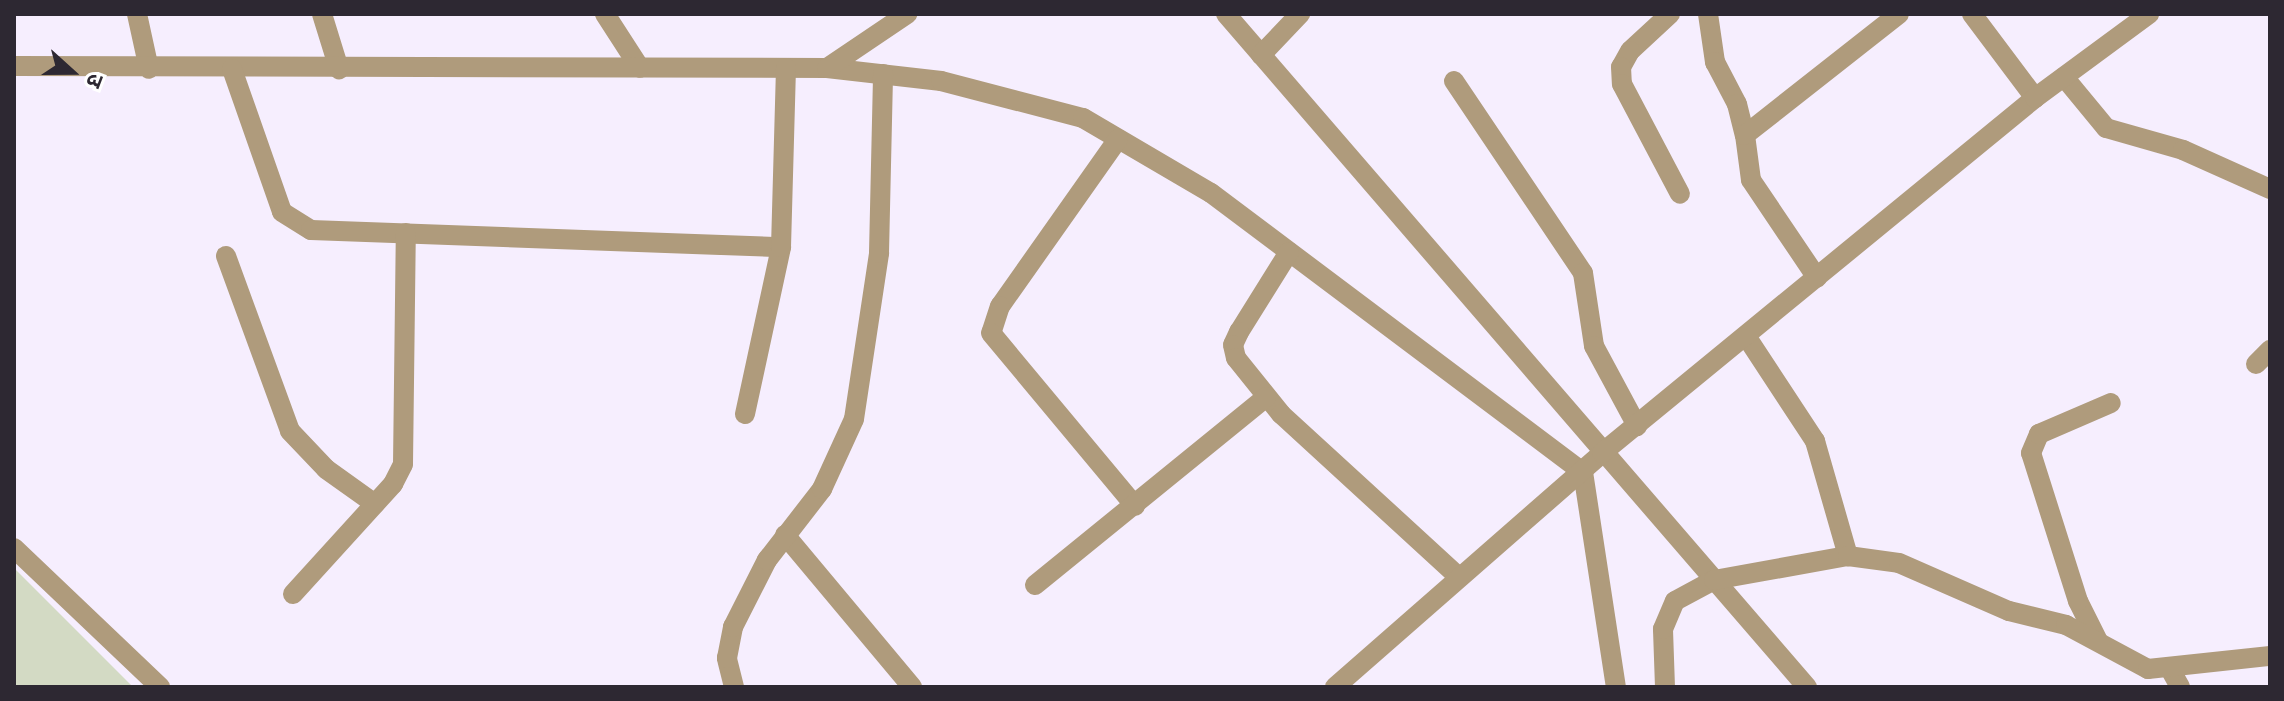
<!DOCTYPE html>
<meta charset="utf-8">
<style>
body{margin:0}
#map{position:relative;width:2284px;height:701px;overflow:hidden;background:#f6eefe;font-family:"Times New Roman","Noto Sans Devanagari",serif}
div>[style]{position:absolute}
[style*='--x']{left:calc(var(--x)*1px);top:calc(var(--y)*1px);width:calc(var(--w)*1px);rotate:calc(var(--a)*1deg)}
.green>*{inset:0;background:#d3dac4}
.minor>*{height:20px;margin:-10px;padding:0 10px;transform-origin:10px;border-radius:10px;background:#af9b7c}
span{translate:-50% -50%;white-space:nowrap;text-align:center;line-height:1.15;-webkit-text-stroke:8px #fff;paint-order:stroke}
.frame{position:absolute;inset:0;border:16px solid #2d2832;pointer-events:none}
.north{position:absolute;left:32px;top:32px;width:80px;height:80px;-webkit-text-stroke:6px #fff;paint-order:stroke;rotate:111deg;font-size:22px;font-weight:700;line-height:32px;text-align:center;color:#2d2832}
.north::after{content:'';display:block;margin:auto;width:28px;height:36px;background:#2d2832;clip-path:polygon(50% 0,100% 100%,50% 72%,0 100%)}
</style>
<div id="map">
<div class="green">
<i style="clip-path:polygon(14px 568px,133px 687px,14px 687px)"></i>
</div>
<div class="minor">
<i style="--x:137;--y:14;--w:56;--a:77.7"></i>
<i style="--x:322;--y:14;--w:58;--a:72.8"></i>
<i style="--x:605;--y:14;--w:64;--a:57.1"></i>
<i style="--x:1226;--y:14;--w:889;--a:49.2"></i>
<i style="--x:1670;--y:14;--w:54;--a:137.2"></i>
<i style="--x:1630;--y:51;--w:18;--a:119"></i>
<i style="--x:1621;--y:67;--w:17;--a:87"></i>
<i style="--x:1622;--y:84;--w:124;--a:62.2"></i>
<i style="--x:1708;--y:14;--w:49;--a:81.7"></i>
<i style="--x:1715;--y:62;--w:47;--a:62.4"></i>
<i style="--x:1737;--y:104;--w:32;--a:76"></i>
<i style="--x:1745;--y:135;--w:45;--a:82.4"></i>
<i style="--x:1751;--y:180;--w:118;--a:56"></i>
<i style="--x:1972;--y:14;--w:105;--a:53.1"></i>
<i style="--x:1261;--y:55;--w:57;--a:-46.4"></i>
<i style="--x:14;--y:66;--w:813;--a:0.14"></i>
<i style="--x:827;--y:68;--w:115;--a:6.5"></i>
<i style="--x:941;--y:81;--w:147;--a:14.6"></i>
<i style="--x:1083;--y:118;--w:148;--a:30.4"></i>
<i style="--x:1211;--y:193;--w:465;--a:36.9"></i>
<i style="--x:1583;--y:472;--w:218;--a:81.3"></i>
<i style="--x:827;--y:68;--w:97;--a:-34"></i>
<i style="--x:232;--y:69;--w:151;--a:70.7"></i>
<i style="--x:282;--y:212;--w:34;--a:32"></i>
<i style="--x:311;--y:230;--w:470;--a:2.1"></i>
<i style="--x:2064;--y:77;--w:66;--a:50.5"></i>
<i style="--x:2106;--y:128;--w:80;--a:15.9"></i>
<i style="--x:2183;--y:150;--w:95;--a:24.1"></i>
<i style="--x:1454;--y:81;--w:231;--a:56.1"></i>
<i style="--x:1583;--y:273;--w:74;--a:81.4"></i>
<i style="--x:1594;--y:346;--w:91;--a:61.7"></i>
<i style="--x:1745;--y:135;--w:196;--a:-38.2"></i>
<i style="--x:1118;--y:139;--w:204;--a:125.2"></i>
<i style="--x:1000;--y:306;--w:28;--a:108"></i>
<i style="--x:991;--y:333;--w:225;--a:50.2"></i>
<i style="--x:1289;--y:252;--w:94;--a:122"></i>
<i style="--x:1239;--y:332;--w:14;--a:115"></i>
<i style="--x:1233;--y:345;--w:13;--a:77"></i>
<i style="--x:1236;--y:358;--w:72;--a:51.2"></i>
<i style="--x:1281;--y:414;--w:241;--a:42.5"></i>
<i style="--x:226;--y:256;--w:186;--a:69.9"></i>
<i style="--x:290;--y:431;--w:52;--a:46.5"></i>
<i style="--x:326;--y:469;--w:60;--a:35.5"></i>
<i style="--x:1746;--y:336;--w:126;--a:56.7"></i>
<i style="--x:1815;--y:441;--w:120;--a:74"></i>
<i style="--x:2256;--y:364;--w:20;--a:-45"></i>
<i style="--x:745;--y:414;--w:171;--a:-77.8"></i>
<i style="--x:781;--y:247;--w:179;--a:-88.4"></i>
<i style="--x:785;--y:535;--w:198;--a:50.1"></i>
<i style="--x:14;--y:548;--w:202;--a:43.6"></i>
<i style="--x:1035;--y:585;--w:298;--a:-39.1"></i>
<i style="--x:293;--y:594;--w:149;--a:-47.7"></i>
<i style="--x:393;--y:484;--w:22;--a:-63"></i>
<i style="--x:403;--y:464;--w:231;--a:-89.3"></i>
<i style="--x:2098;--y:641;--w:45;--a:-116.6"></i>
<i style="--x:2078;--y:601;--w:155;--a:-107.6"></i>
<i style="--x:2031;--y:453;--w:21;--a:-67"></i>
<i style="--x:2039;--y:434;--w:78;--a:-23.3"></i>
<i style="--x:2169;--y:667;--w:23;--a:61"></i>
<i style="--x:734;--y:687;--w:30;--a:-104"></i>
<i style="--x:727;--y:658;--w:32;--a:-79"></i>
<i style="--x:733;--y:627;--w:75;--a:-63.1"></i>
<i style="--x:767;--y:560;--w:90;--a:-52.2"></i>
<i style="--x:822;--y:489;--w:77;--a:-65.4"></i>
<i style="--x:854;--y:419;--w:168;--a:-81.4"></i>
<i style="--x:879;--y:253;--w:179;--a:-88.7"></i>
<i style="--x:1335;--y:687;--w:355;--a:-41.2"></i>
<i style="--x:1602;--y:453;--w:560;--a:-39.35"></i>
<i style="--x:2035;--y:98;--w:142;--a:-36.4"></i>
<i style="--x:1665;--y:687;--w:58;--a:-92"></i>
<i style="--x:1663;--y:629;--w:30;--a:-67"></i>
<i style="--x:1675;--y:601;--w:44;--a:-28.3"></i>
<i style="--x:1714;--y:580;--w:136;--a:-10.2"></i>
<i style="--x:1848;--y:556;--w:51;--a:7.8"></i>
<i style="--x:1899;--y:563;--w:120;--a:23.6"></i>
<i style="--x:2009;--y:611;--w:59;--a:13.8"></i>
<i style="--x:2066;--y:625;--w:93;--a:28.2"></i>
<i style="--x:2148;--y:669;--w:123;--a:-6.1"></i>
</div>
<div class="frame"></div>
<div class="north">उ</div>
</div>
